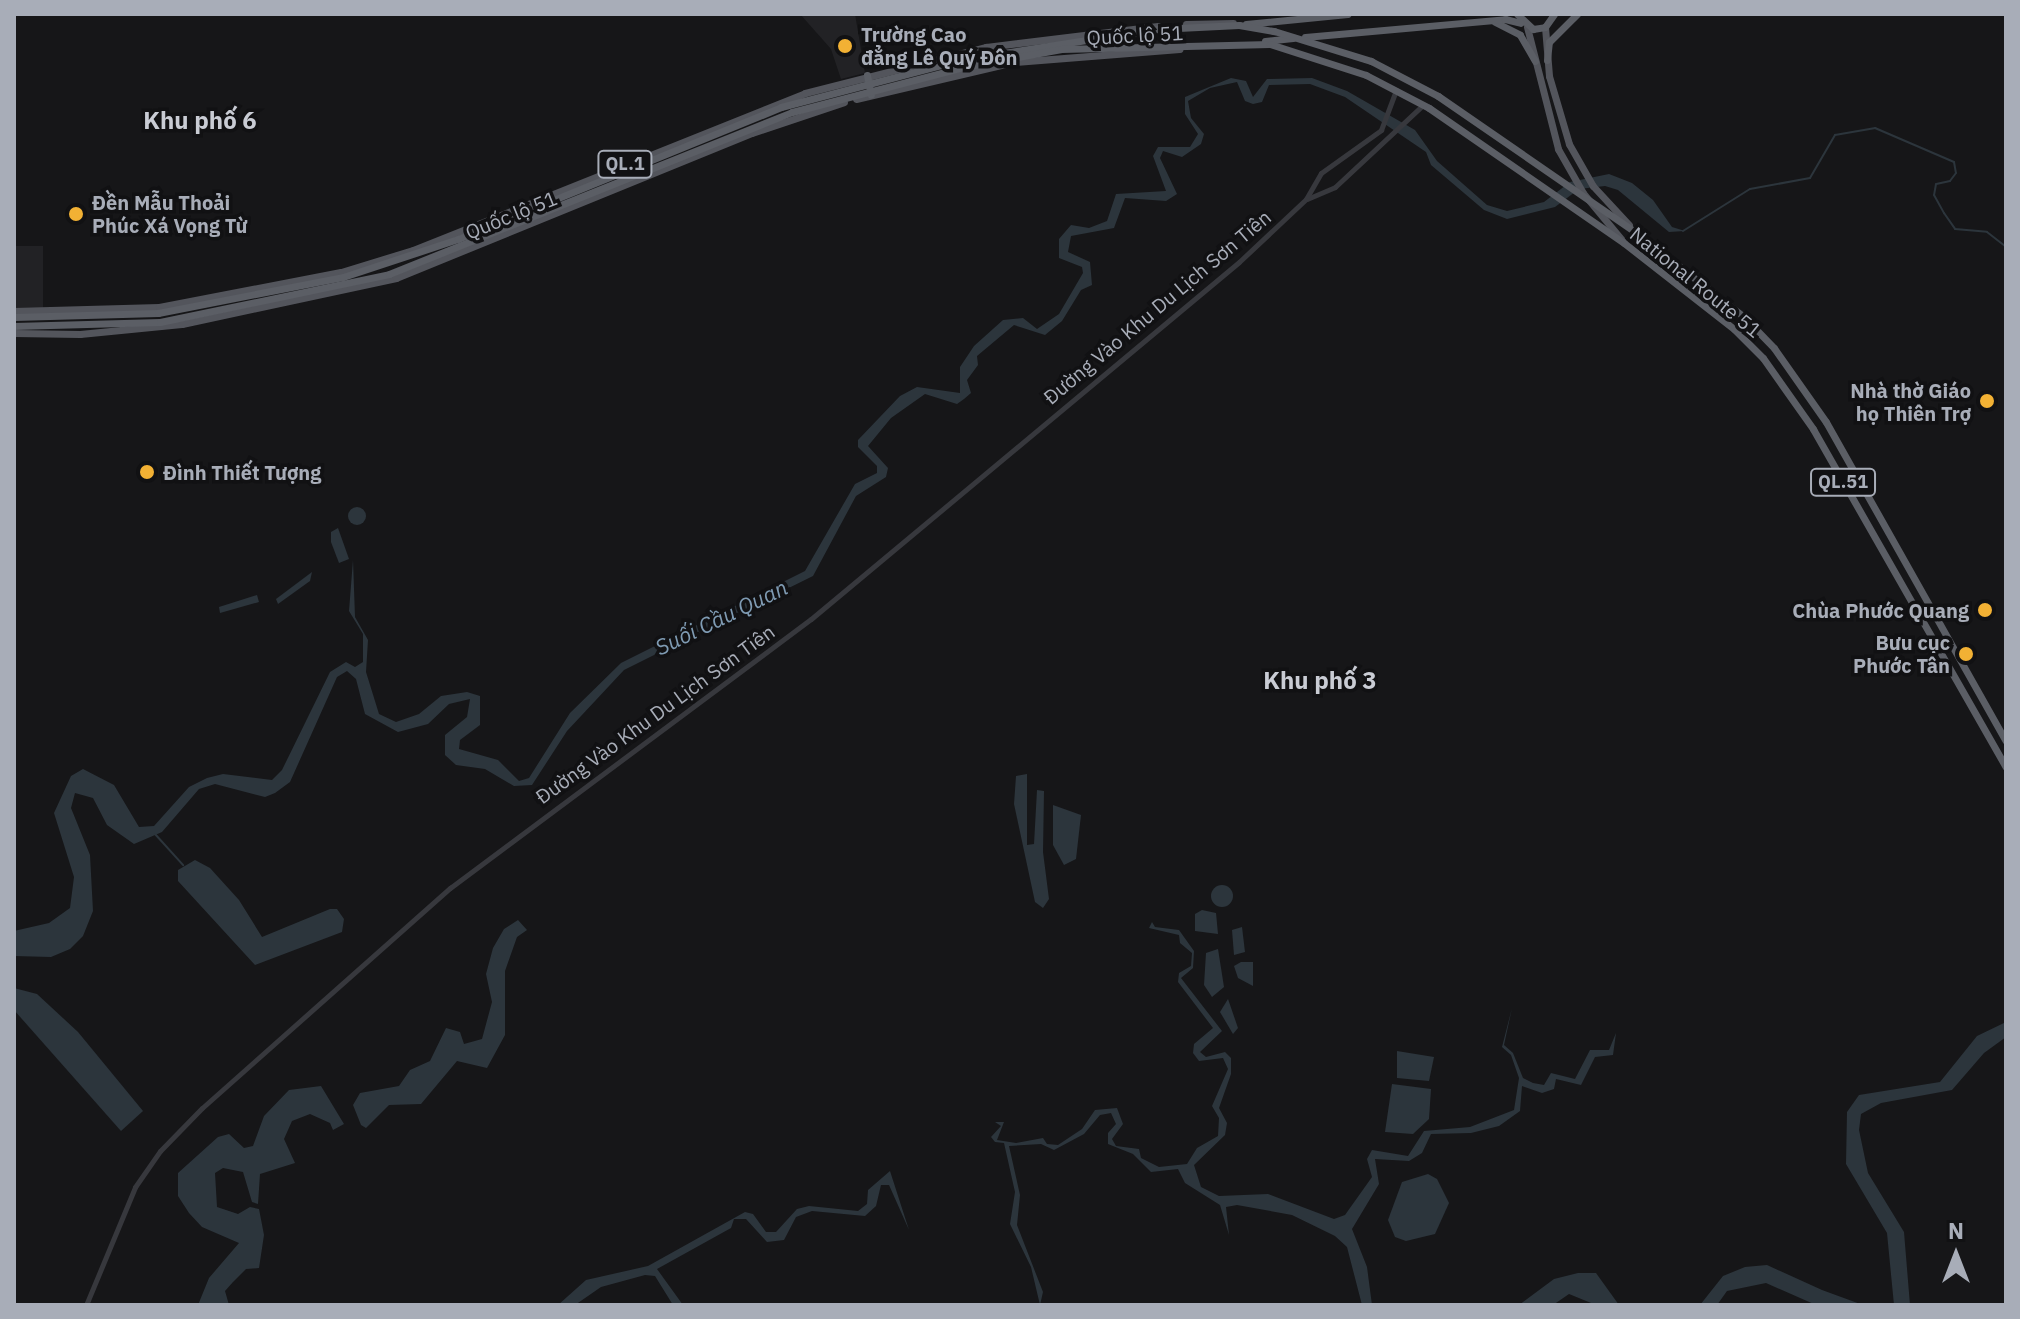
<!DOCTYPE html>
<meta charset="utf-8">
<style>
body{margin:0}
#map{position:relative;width:2020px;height:1319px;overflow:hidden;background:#161618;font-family:"IBM Plex Sans",sans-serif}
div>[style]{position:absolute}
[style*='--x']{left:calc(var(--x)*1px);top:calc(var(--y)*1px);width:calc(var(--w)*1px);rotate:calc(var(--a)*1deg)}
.built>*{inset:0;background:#222225;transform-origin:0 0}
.water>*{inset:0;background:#2c353c}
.round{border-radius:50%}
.stream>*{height:2px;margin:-1px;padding:0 1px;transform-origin:1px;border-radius:1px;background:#2c353c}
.tertiary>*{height:5px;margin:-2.5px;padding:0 2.5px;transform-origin:2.5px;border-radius:2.5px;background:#37383d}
.primary>*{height:7px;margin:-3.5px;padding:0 3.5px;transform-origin:3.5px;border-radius:3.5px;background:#53555c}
.trunk>*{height:7px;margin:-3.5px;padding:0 3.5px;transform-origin:3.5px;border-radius:3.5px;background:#5b5e65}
.dots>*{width:22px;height:22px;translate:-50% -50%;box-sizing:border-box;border:4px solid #111113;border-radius:50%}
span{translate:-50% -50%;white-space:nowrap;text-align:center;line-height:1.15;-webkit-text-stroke:7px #111113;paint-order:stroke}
.shield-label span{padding:2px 6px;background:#111113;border:2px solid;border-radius:6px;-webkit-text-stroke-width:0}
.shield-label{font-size:18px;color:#a8adb8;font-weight:700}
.poi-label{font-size:20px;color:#a8adb8;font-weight:700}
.left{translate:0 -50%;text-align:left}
.right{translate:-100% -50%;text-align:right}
.street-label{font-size:20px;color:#a8adb8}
.water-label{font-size:22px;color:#7f9bb3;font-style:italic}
.quarter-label{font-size:24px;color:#c9ccd4;font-weight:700}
.frame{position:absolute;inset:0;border:16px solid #a8adb8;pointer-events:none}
.north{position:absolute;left:1916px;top:1215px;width:80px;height:80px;-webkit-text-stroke:6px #111113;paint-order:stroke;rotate:0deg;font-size:22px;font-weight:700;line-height:32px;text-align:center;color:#a8adb8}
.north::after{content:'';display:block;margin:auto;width:28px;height:36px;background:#a8adb8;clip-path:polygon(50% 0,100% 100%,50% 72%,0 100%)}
</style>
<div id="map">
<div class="built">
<i style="clip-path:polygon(800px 14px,855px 14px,865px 73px,841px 79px,831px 49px)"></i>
<i style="left:14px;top:246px;width:29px;height:63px"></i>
</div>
<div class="water">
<i style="clip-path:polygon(1231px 78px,1246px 81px,1253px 97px,1267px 79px,1312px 78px,1347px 91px,1415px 130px,1437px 161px,1487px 205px,1507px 211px,1544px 202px,1570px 182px,1609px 174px,1632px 183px,1653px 200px,1672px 227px,1685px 231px,1669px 232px,1618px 190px,1605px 186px,1579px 189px,1555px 207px,1507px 219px,1484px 210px,1431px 165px,1426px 152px,1345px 97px,1310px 84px,1269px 85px,1262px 102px,1253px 104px,1245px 101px,1237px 82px,1210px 88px,1188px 101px,1191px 118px,1204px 134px,1201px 144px,1182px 157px,1163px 151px,1160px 158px,1177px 194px,1166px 201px,1125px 198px,1114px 228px,1071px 236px,1068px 252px,1090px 262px,1092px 285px,1081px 290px,1062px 321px,1045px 335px,1014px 325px,977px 356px,978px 365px,967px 380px,971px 393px,964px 399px,957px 404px,925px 394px,891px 418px,868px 446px,888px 468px,886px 477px,856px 496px,813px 576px,624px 670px,567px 731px,532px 785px,514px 786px,485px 769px,456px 765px,445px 755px,445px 735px,467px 717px,470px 699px,449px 704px,428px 724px,398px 732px,365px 714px,356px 679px,347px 671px,337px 677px,290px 782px,275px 793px,265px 797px,215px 784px,199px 789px,162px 832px,134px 844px,107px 825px,93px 798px,75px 793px,71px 808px,90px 855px,93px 911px,83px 936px,70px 949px,51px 957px,14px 956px,14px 931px,49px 923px,70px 908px,74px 877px,54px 813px,71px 776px,83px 769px,114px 785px,139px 827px,154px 826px,189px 787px,207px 778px,223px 774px,272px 780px,282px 770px,330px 672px,346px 662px,355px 667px,363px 662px,363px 634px,349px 611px,353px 560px,355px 617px,368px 640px,366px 672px,379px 714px,396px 722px,419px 714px,441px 696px,467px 692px,480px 696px,480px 725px,460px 740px,459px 749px,498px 760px,519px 781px,529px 778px,570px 713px,621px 663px,805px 571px,855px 484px,877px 473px,877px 466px,858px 447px,858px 440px,900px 396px,917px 387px,960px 393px,960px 367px,974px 346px,1003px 320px,1023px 318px,1037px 329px,1059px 314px,1083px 273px,1082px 267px,1059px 258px,1059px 239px,1071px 225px,1089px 228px,1107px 221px,1116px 194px,1166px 191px,1153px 156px,1158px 147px,1190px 147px,1198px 134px,1185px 114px,1185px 97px)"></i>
<i class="round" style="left:348px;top:507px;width:18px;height:18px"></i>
<i style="clip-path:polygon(338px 528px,349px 559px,339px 563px,331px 542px,331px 532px)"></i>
<i style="clip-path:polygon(312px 572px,310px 581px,278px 604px,276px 599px)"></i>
<i style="clip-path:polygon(257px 595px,259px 602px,220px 613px,219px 607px)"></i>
<i style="clip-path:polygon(1027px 774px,1027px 845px,1034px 844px,1037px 790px,1044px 791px,1043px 852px,1049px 899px,1043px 908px,1035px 902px,1014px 804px,1016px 776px)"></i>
<i style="clip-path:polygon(1053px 805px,1081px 815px,1076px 859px,1064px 865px,1053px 845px)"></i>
<i style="clip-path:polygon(195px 860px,210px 868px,239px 900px,262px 937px,330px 909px,337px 909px,344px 919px,342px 932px,255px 965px,178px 881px,178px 870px)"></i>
<i class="round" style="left:1211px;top:885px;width:22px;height:22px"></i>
<i style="clip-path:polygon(1202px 910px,1216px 913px,1218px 934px,1195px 931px,1195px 914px)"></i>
<i style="clip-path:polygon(518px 920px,527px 930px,517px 937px,505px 971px,505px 1035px,487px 1068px,457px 1061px,421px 1104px,389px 1105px,366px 1128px,361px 1125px,353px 1105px,360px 1093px,399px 1086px,410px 1070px,430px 1061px,446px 1028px,460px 1032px,464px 1044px,482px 1039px,492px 1002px,486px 974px,493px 948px,504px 929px)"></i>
<i style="clip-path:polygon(1152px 922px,1155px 927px,1179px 930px,1194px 951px,1193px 968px,1181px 978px,1222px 1031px,1200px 1052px,1206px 1057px,1225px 1052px,1231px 1058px,1231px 1074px,1219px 1108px,1227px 1123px,1225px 1135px,1194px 1165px,1201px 1187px,1219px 1196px,1268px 1194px,1334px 1219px,1345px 1215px,1372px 1177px,1367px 1159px,1372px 1150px,1408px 1156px,1424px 1131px,1470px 1127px,1514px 1110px,1519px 1078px,1511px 1055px,1502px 1047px,1512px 1008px,1504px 1045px,1513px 1053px,1523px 1078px,1533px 1083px,1544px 1085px,1551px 1073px,1575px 1079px,1590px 1050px,1609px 1050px,1616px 1033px,1613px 1055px,1595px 1057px,1581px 1085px,1556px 1079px,1554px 1089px,1542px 1093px,1522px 1086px,1520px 1111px,1499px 1126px,1471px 1133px,1431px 1134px,1422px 1153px,1409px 1161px,1375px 1159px,1379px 1184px,1352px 1229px,1367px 1267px,1372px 1305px,1362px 1305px,1347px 1247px,1335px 1236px,1292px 1215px,1237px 1205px,1226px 1207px,1229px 1235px,1220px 1205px,1185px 1183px,1178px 1169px,1151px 1172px,1133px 1154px,1108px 1144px,1108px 1133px,1116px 1124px,1111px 1113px,1100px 1115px,1084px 1134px,1054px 1150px,1041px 1144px,1009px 1146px,1020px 1195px,1017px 1225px,1043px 1292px,1040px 1305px,1031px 1267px,1010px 1224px,1015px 1192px,1004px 1143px,995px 1142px,991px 1137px,1001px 1126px,995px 1122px,1004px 1122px,997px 1140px,1016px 1143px,1043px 1138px,1047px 1144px,1058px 1145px,1082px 1129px,1095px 1110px,1117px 1108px,1123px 1124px,1112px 1139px,1116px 1146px,1139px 1149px,1141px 1158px,1159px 1167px,1187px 1164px,1197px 1148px,1218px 1136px,1219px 1118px,1212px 1106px,1228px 1069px,1223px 1058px,1199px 1061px,1193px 1053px,1194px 1044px,1213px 1028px,1178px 982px,1179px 973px,1191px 966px,1192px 953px,1180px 943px,1179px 935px,1149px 928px)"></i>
<i style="clip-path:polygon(1242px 927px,1245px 952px,1234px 955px,1232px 930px)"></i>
<i style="clip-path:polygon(1218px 949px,1224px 987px,1212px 997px,1204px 985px,1206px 953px)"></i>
<i style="clip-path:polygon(1241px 962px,1253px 962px,1253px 986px,1238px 978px,1234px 966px)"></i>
<i style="clip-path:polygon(14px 988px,37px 994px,78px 1032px,143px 1111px,121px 1131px,14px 1010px)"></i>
<i style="clip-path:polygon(1228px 999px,1238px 1028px,1233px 1034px,1220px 1012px)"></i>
<i style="clip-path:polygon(2006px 1022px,2006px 1037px,1984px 1053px,1952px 1090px,1881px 1103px,1861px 1114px,1859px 1130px,1868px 1173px,1904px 1232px,1910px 1305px,1894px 1305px,1887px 1233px,1846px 1164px,1847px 1112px,1859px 1095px,1940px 1082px,1977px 1036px)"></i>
<i style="clip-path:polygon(1397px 1051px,1434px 1057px,1429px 1081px,1397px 1078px)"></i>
<i style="clip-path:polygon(1392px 1084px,1431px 1089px,1429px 1119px,1413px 1134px,1385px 1132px)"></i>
<i style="clip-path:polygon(321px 1086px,344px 1124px,333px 1130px,330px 1123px,310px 1114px,292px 1121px,284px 1139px,295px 1163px,260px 1174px,258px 1204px,252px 1202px,243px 1172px,223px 1168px,215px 1173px,217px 1207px,238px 1214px,250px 1207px,259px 1209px,264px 1235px,259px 1268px,246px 1269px,233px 1282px,225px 1291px,229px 1305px,198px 1305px,209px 1278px,239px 1243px,202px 1227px,189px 1213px,178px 1196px,178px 1173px,218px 1137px,229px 1134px,244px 1148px,253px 1146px,264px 1116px,289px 1090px)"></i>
<i style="clip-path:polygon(890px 1171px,909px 1230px,889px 1185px,881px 1185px,876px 1206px,865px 1216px,812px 1211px,796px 1217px,784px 1240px,767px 1242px,746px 1219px,734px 1219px,731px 1228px,657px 1269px,683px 1305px,673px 1305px,655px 1276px,645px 1275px,601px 1287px,575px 1305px,558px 1305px,586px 1280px,648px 1266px,745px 1212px,753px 1214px,766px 1232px,776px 1232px,797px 1209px,809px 1206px,858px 1211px,867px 1204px,868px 1190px)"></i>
<i style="clip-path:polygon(1428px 1174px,1437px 1179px,1449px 1203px,1435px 1234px,1406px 1241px,1395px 1237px,1388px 1220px,1402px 1182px)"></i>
<i style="clip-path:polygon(1767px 1265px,1822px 1290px,1863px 1305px,1816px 1305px,1766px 1283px,1727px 1291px,1717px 1305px,1700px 1305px,1723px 1276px,1745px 1267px)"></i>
<i style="clip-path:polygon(1578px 1273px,1596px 1273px,1619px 1305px,1596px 1305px,1569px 1294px,1553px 1305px,1519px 1305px,1554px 1279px)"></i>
</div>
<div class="stream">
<i style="--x:1683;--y:231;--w:79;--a:-32.1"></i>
<i style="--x:1750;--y:189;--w:61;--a:-10.4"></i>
<i style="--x:1810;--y:178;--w:50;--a:-59.8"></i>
<i style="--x:1835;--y:135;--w:41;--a:-9.9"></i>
<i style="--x:1875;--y:128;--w:86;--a:23.3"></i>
<i style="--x:1954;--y:162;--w:11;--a:80"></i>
<i style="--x:1956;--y:173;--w:10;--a:127"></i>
<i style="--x:1950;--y:181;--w:14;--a:168"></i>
<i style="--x:1936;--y:184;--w:11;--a:100"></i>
<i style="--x:1934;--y:195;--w:21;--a:61"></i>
<i style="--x:1944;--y:213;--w:19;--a:55"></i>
<i style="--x:1955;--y:229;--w:32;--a:5"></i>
<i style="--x:1987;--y:232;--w:24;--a:38"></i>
<i style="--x:155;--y:834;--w:42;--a:47.9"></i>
</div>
<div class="tertiary">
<i style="--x:1307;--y:199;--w:30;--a:-23"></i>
<i style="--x:1335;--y:187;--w:120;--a:-43"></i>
<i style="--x:86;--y:1305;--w:128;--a:-67.4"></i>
<i style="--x:135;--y:1187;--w:44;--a:-55.2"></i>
<i style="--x:160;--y:1151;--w:60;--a:-45.7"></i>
<i style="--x:202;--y:1108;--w:332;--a:-41.6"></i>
<i style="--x:450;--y:888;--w:450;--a:-36.7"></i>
<i style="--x:811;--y:619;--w:557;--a:-39.83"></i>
<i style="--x:1239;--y:262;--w:92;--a:-43.2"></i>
<i style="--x:1306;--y:199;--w:30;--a:-60"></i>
<i style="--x:1321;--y:173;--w:74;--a:-35.6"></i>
<i style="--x:1381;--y:130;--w:43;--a:-69.4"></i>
</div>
<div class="primary">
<i style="--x:1186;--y:24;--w:47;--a:-1.2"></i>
<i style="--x:1527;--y:27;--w:126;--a:75.7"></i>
<i style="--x:1558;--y:149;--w:51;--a:60.4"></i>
<i style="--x:1583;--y:193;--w:61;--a:50.3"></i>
<i style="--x:1545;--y:27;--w:49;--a:85.3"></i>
<i style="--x:1549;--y:76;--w:71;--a:73.6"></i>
<i style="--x:1569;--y:144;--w:48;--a:60.3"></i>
<i style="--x:1593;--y:186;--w:53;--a:47.3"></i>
<i style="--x:856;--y:99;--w:162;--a:-13.2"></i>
<i style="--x:1014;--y:62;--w:166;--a:-4.5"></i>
<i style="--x:14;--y:311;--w:145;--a:-1.6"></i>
<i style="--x:159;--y:307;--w:185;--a:-10.9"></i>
<i style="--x:341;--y:272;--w:75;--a:-17"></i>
<i style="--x:413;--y:250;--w:422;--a:-21.8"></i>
<i style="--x:805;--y:93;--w:187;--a:-14.3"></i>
<i style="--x:986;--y:47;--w:173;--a:-7"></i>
<i style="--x:14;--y:333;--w:66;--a:0.9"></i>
<i style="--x:80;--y:334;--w:102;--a:-5.6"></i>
<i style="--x:182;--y:324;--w:219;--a:-12.1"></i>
<i style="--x:396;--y:278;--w:384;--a:-22.2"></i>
<i style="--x:752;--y:133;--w:97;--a:-18.6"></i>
</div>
<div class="trunk">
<i style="--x:1517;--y:14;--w:22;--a:43"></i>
<i style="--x:1533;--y:29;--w:12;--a:-9"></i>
<i style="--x:1545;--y:27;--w:16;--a:-55"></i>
<i style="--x:1495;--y:22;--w:28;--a:27"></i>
<i style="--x:1520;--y:35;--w:30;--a:60"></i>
<i style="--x:1246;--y:24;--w:102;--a:-5.6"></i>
<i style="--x:1305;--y:37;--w:201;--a:-5.1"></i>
<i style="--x:1505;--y:19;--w:16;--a:14"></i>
<i style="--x:1265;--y:41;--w:28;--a:-6"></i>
<i style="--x:1547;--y:60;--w:18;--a:-84"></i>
<i style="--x:1549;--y:42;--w:40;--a:-45"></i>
<i style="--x:867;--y:75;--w:20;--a:79"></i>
<i style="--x:14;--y:317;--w:144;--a:-1.6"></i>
<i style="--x:158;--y:313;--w:188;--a:-11"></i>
<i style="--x:343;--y:277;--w:121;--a:-18.3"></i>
<i style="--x:458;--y:239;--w:349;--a:-22.2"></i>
<i style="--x:781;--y:107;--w:189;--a:-14.7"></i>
<i style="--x:964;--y:59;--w:196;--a:-8.8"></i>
<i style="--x:1158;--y:29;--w:81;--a:-2.8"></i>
<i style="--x:1239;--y:25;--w:36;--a:10"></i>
<i style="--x:1274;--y:31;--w:102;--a:17.2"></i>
<i style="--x:1371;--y:61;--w:76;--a:27.6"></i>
<i style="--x:1438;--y:96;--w:238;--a:34.6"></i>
<i style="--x:1634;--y:231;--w:140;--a:38"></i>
<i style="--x:1744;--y:317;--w:43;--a:45.9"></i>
<i style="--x:1774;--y:348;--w:90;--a:54.9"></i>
<i style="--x:1826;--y:422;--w:366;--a:60.6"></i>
<i style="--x:14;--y:326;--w:146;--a:-1.6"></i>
<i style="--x:160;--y:322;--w:234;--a:-11.8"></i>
<i style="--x:389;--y:274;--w:434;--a:-21.9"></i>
<i style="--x:792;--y:112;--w:177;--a:-14.7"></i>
<i style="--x:963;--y:67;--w:100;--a:-10.4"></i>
<i style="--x:1061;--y:49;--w:209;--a:-1.4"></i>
<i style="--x:1270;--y:44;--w:101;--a:17.9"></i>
<i style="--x:1366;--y:75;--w:71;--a:27.6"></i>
<i style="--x:1429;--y:108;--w:237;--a:34.7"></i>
<i style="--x:1624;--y:243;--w:140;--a:38"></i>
<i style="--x:1734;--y:329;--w:41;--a:45"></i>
<i style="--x:1763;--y:358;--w:87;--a:54.8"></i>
<i style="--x:1813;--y:429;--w:389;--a:60.3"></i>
</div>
<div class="dots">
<i style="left:845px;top:46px;background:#f2b134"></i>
<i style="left:76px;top:214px;background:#f2b134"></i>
<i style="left:1987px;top:401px;background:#f2b134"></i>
<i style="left:147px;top:472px;background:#f2b134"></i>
<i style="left:1985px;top:610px;background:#f2b134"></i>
<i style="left:1966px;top:654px;background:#f2b134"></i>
</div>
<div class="shield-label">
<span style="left:625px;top:164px">QL.1</span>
<span style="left:1843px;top:482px">QL.51</span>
</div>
<div class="poi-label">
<span class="left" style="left:861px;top:46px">Trường Cao<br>đẳng Lê Quý Đôn</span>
<span class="left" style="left:92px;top:214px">Đền Mẫu Thoải<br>Phúc Xá Vọng Từ</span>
<span class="right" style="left:1971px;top:402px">Nhà thờ Giáo<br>họ Thiên Trợ</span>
<span class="left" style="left:163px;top:472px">Đình Thiết Tượng</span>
<span class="right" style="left:1969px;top:610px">Chùa Phước Quang</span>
<span class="right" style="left:1950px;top:654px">Bưu cục<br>Phước Tân</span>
</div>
<div class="street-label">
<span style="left:1135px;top:35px;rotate:-3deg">Quốc lộ 51</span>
<span style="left:511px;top:215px;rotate:-22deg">Quốc lộ 51</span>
<span style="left:1696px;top:282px;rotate:39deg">National Route 51</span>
<span style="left:1157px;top:307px;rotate:-40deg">Đường Vào Khu Du Lịch Sơn Tiên</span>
<span style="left:655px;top:714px;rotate:-36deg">Đường Vào Khu Du Lịch Sơn Tiên</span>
</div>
<div class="water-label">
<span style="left:721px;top:617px;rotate:-26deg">Suối Cầu Quan</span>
</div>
<div class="quarter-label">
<span style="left:200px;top:121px">Khu phố 6</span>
<span style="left:1320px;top:681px">Khu phố 3</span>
</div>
<div class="frame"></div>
<div class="north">N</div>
</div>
